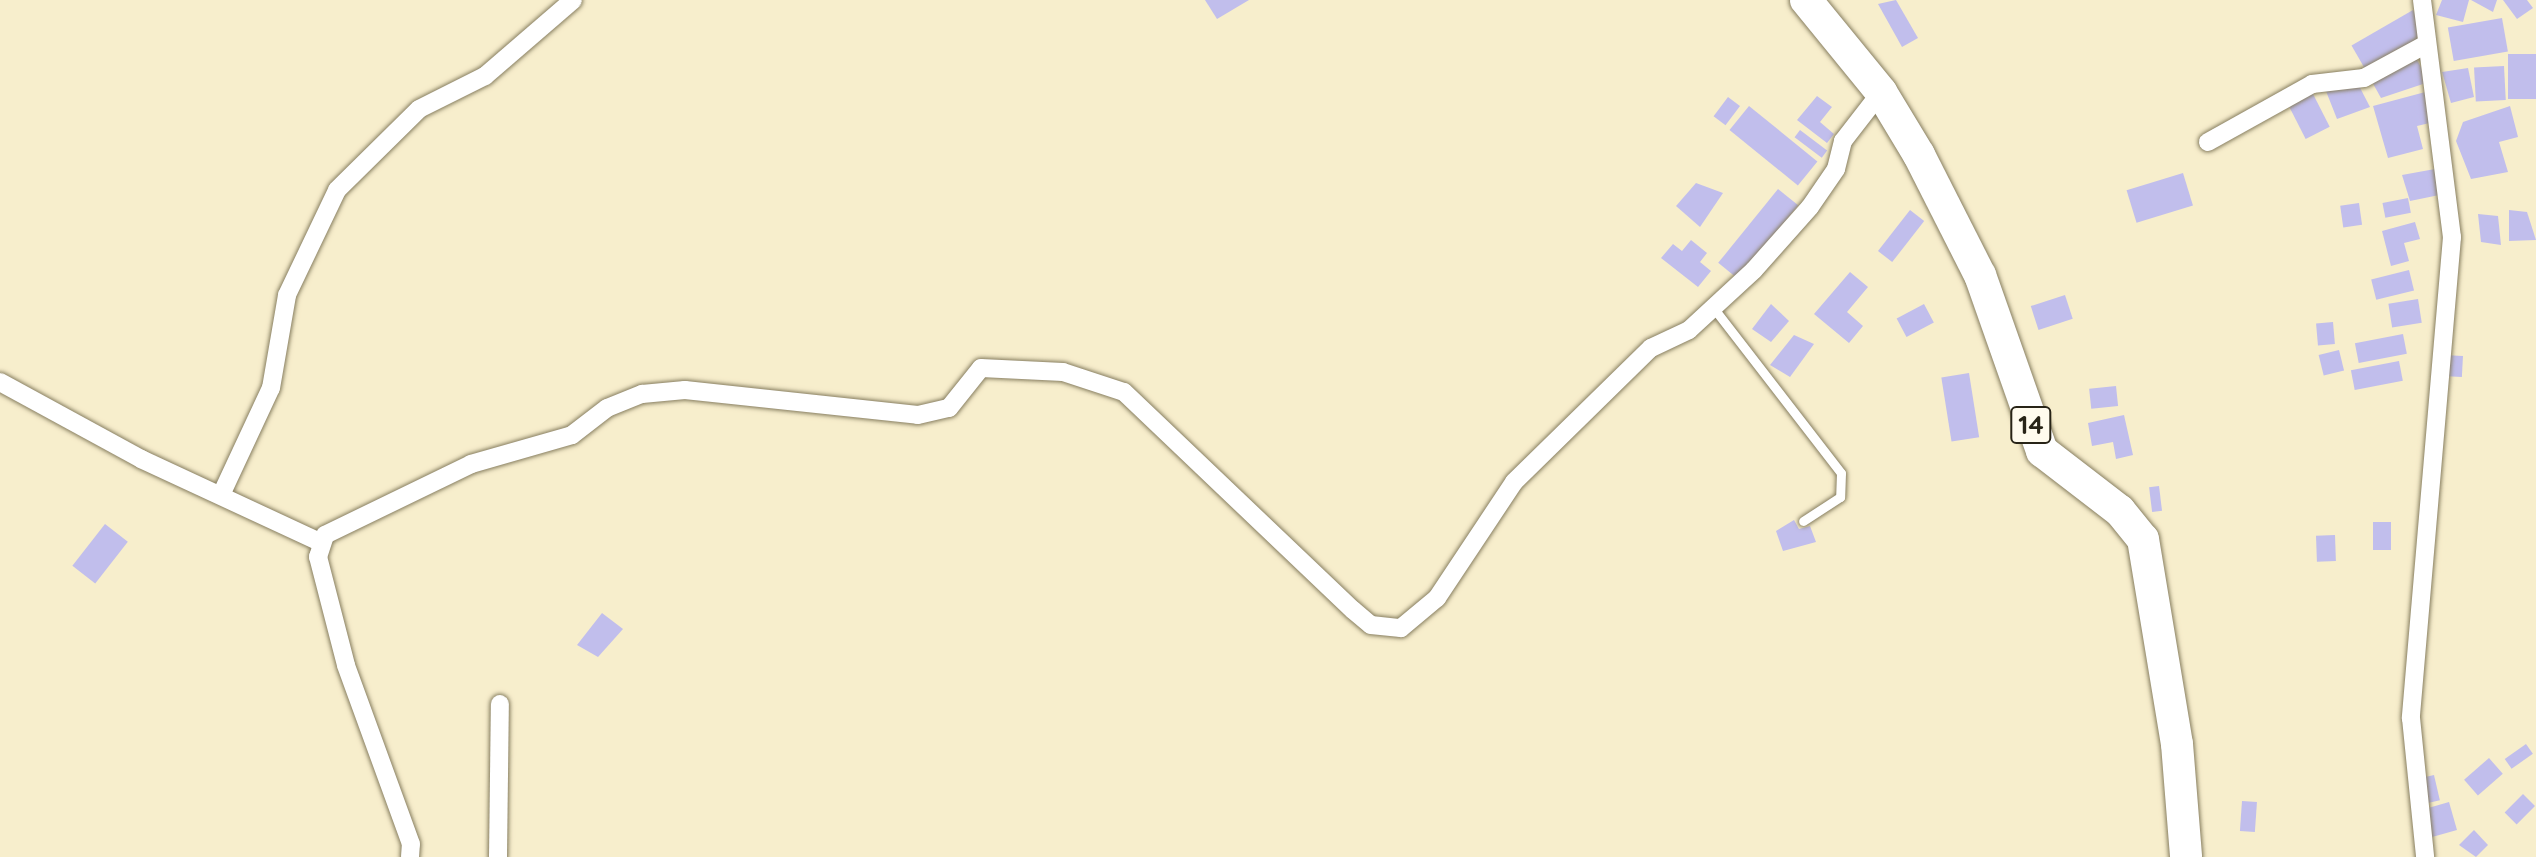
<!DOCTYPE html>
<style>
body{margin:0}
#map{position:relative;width:2536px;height:857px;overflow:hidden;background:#f7eecc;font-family:Quicksand,sans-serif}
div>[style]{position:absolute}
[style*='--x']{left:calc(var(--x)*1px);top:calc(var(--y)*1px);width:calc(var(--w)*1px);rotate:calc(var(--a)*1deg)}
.building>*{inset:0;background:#c1beec;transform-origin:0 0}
.roads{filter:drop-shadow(0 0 2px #877e60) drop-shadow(0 0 2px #877e60)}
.lane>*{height:9px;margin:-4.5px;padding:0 4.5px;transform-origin:4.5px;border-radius:4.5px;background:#fff}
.street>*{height:18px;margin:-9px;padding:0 9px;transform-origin:9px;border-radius:9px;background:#fff}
.highway>*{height:32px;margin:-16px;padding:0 16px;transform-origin:16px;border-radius:16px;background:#fff}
span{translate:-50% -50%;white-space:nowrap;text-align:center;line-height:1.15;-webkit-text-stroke:6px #fffbee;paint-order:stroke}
.shield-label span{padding:2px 6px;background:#fffbee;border:2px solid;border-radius:6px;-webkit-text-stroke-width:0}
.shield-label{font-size:26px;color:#282417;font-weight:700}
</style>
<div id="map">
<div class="building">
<i style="clip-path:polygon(1205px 0,1249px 0,1217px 19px)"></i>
<i style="clip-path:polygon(1896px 0,1918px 38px,1902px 47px,1878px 4px)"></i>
<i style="clip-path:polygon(2442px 0,2469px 0,2463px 22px,2436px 15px)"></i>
<i style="clip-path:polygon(2471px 0,2497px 0,2493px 12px)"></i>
<i style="clip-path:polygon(2503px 0,2527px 0,2533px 8px,2517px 19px)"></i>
<i style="left:2413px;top:10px;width:32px;height:71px;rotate:60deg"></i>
<i style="left:2502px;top:18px;width:34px;height:55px;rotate:80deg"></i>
<i style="left:2508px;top:54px;width:28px;height:45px"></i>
<i style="clip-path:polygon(2415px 56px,2429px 82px,2381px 98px,2371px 80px)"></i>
<i style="left:2504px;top:66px;width:34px;height:30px;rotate:87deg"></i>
<i style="clip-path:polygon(2468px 68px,2474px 97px,2451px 103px,2442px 72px)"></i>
<i style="clip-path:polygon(2356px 80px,2370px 107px,2337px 119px,2324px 86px)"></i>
<i style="clip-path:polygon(2429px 91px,2438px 121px,2417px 126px,2423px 149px,2388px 158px,2373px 106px)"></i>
<i style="left:2312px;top:92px;width:39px;height:27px;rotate:63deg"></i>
<i style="clip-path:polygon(1817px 96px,1832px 107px,1820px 122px,1834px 134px,1827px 143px,1797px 120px)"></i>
<i style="left:1728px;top:97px;width:15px;height:24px;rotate:37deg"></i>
<i style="left:1749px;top:106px;width:88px;height:31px;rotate:39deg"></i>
<i style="clip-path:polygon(2510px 106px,2518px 137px,2499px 142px,2508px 172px,2471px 179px,2456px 141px,2463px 122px)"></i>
<i style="left:1800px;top:130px;width:34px;height:9px;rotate:37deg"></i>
<i style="clip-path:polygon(2446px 167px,2449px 193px,2410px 201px,2402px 175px)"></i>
<i style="left:2183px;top:173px;width:34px;height:59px;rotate:73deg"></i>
<i style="clip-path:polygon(1696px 183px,1723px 193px,1700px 227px,1676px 206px)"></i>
<i style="left:1778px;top:189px;width:26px;height:95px;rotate:39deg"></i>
<i style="left:2408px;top:198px;width:15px;height:26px;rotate:79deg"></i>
<i style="left:2359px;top:203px;width:22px;height:19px;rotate:82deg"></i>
<i style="left:1910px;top:210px;width:18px;height:52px;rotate:38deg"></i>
<i style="clip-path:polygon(2509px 210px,2527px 212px,2536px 240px,2509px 241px)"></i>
<i style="clip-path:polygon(2478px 214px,2498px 216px,2501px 245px,2481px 242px)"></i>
<i style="clip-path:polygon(2415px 222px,2420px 239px,2404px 243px,2409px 261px,2391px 266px,2382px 231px)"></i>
<i style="clip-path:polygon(1691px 240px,1707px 253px,1700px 262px,1711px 271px,1698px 287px,1661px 258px,1673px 244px,1682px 251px)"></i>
<i style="left:2409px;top:270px;width:21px;height:39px;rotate:76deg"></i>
<i style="clip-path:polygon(1850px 272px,1868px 287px,1847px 312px,1863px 326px,1849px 343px,1814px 314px)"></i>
<i style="left:2065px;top:295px;width:25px;height:36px;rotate:72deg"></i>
<i style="left:2418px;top:299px;width:24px;height:30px;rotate:81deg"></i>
<i style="clip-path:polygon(1771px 304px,1789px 321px,1771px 342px,1752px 329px)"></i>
<i style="left:1924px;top:304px;width:21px;height:31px;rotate:62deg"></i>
<i style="left:2333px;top:322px;width:22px;height:17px;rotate:85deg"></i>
<i style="left:2403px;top:334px;width:20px;height:49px;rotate:79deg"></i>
<i style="clip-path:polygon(1794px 335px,1814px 344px,1790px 377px,1770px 365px)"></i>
<i style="left:2339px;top:350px;width:21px;height:21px;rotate:76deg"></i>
<i style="left:2444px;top:355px;width:19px;height:21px;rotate:3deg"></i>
<i style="left:2399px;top:361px;width:20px;height:49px;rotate:79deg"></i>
<i style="left:1969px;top:373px;width:65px;height:28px;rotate:81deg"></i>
<i style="left:2116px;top:386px;width:20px;height:27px;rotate:84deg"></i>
<i style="clip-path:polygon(2124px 415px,2133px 455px,2116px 459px,2113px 442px,2092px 446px,2088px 423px)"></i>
<i style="left:2159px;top:486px;width:25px;height:10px;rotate:83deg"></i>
<i style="clip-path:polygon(1794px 520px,1799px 529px,1810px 526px,1816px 542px,1783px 551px,1776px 531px)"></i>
<i style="left:2391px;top:522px;width:28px;height:18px;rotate:90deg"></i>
<i style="left:105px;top:524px;width:29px;height:53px;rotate:38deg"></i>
<i style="left:2335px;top:535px;width:26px;height:19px;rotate:88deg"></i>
<i style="clip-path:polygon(602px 613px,623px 629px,598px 657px,577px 645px)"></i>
<i style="left:2526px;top:744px;width:12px;height:26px;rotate:55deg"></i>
<i style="left:2489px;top:758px;width:21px;height:33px;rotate:49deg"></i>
<i style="left:2434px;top:775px;width:26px;height:22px;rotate:77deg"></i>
<i style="left:2523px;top:794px;width:17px;height:26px;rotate:45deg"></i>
<i style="left:2242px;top:801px;width:15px;height:30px;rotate:4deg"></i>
<i style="left:2449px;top:802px;width:29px;height:36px;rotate:74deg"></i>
<i style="clip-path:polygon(2474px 830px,2488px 845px,2476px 857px,2459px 845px)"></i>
</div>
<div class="roads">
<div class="lane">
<i style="--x:1712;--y:306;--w:211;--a:52.3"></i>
<i style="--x:1841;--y:473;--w:24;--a:92"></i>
<i style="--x:1840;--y:497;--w:44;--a:147"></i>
</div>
<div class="street">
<i style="--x:2422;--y:0;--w:239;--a:82.8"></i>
<i style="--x:2452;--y:237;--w:483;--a:94.9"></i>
<i style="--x:2411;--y:718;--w:140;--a:84.2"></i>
<i style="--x:2208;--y:142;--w:119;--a:-29.1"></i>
<i style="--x:2312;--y:84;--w:52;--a:-6.6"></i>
<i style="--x:2364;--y:78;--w:67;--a:-28.5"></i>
<i style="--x:0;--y:382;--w:161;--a:28.6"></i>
<i style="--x:141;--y:459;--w:195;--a:24.9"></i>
<i style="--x:221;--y:495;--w:118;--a:-65"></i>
<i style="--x:271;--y:388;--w:94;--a:-80.2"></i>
<i style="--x:287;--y:295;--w:116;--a:-64.5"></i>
<i style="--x:337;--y:190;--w:115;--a:-44.6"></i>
<i style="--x:419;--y:109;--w:74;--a:-26.6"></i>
<i style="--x:485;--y:76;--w:116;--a:-40.8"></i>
<i style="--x:410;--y:857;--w:13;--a:-86"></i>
<i style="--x:411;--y:844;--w:190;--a:-110"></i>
<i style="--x:346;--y:665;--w:112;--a:-104.5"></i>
<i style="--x:318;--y:557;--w:23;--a:-72"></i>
<i style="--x:325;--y:535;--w:162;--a:-25.9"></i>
<i style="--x:471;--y:464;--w:105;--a:-16"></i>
<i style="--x:572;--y:435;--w:44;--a:-37.6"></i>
<i style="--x:607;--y:408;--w:38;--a:-22"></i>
<i style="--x:642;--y:394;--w:43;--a:-5.3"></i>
<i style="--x:685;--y:390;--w:234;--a:6.1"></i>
<i style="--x:918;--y:415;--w:32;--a:-13"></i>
<i style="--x:949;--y:408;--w:51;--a:-51.3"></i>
<i style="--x:981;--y:368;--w:82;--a:2.8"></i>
<i style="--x:1063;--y:372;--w:64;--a:18.2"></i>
<i style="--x:1124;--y:392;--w:316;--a:43.6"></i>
<i style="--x:1353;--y:610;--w:23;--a:40"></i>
<i style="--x:1371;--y:625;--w:30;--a:6"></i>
<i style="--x:1401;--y:628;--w:47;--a:-39.8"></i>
<i style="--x:1437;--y:598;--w:139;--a:-56.4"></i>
<i style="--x:1514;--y:482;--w:192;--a:-44.4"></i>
<i style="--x:1651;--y:348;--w:42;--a:-25.3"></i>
<i style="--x:1689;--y:330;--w:88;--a:-42.7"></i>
<i style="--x:1754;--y:270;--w:84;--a:-48.4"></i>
<i style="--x:1810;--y:207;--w:46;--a:-55.6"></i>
<i style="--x:1836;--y:169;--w:29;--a:-76"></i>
<i style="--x:1843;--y:141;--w:62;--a:-52.2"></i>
<i style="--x:498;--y:857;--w:153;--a:-89.3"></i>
</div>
<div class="highway">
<i style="--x:1806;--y:0;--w:119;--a:50.8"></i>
<i style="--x:1881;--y:92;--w:74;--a:58.9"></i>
<i style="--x:1919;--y:155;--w:135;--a:63.1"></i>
<i style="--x:1980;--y:275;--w:187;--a:70.6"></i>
<i style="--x:2042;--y:451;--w:98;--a:37.6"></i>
<i style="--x:2120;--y:511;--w:36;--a:51"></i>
<i style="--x:2143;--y:539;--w:208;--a:80.6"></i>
<i style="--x:2177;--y:744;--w:113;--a:85.4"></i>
</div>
</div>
<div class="shield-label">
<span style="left:2031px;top:425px">14</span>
</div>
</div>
